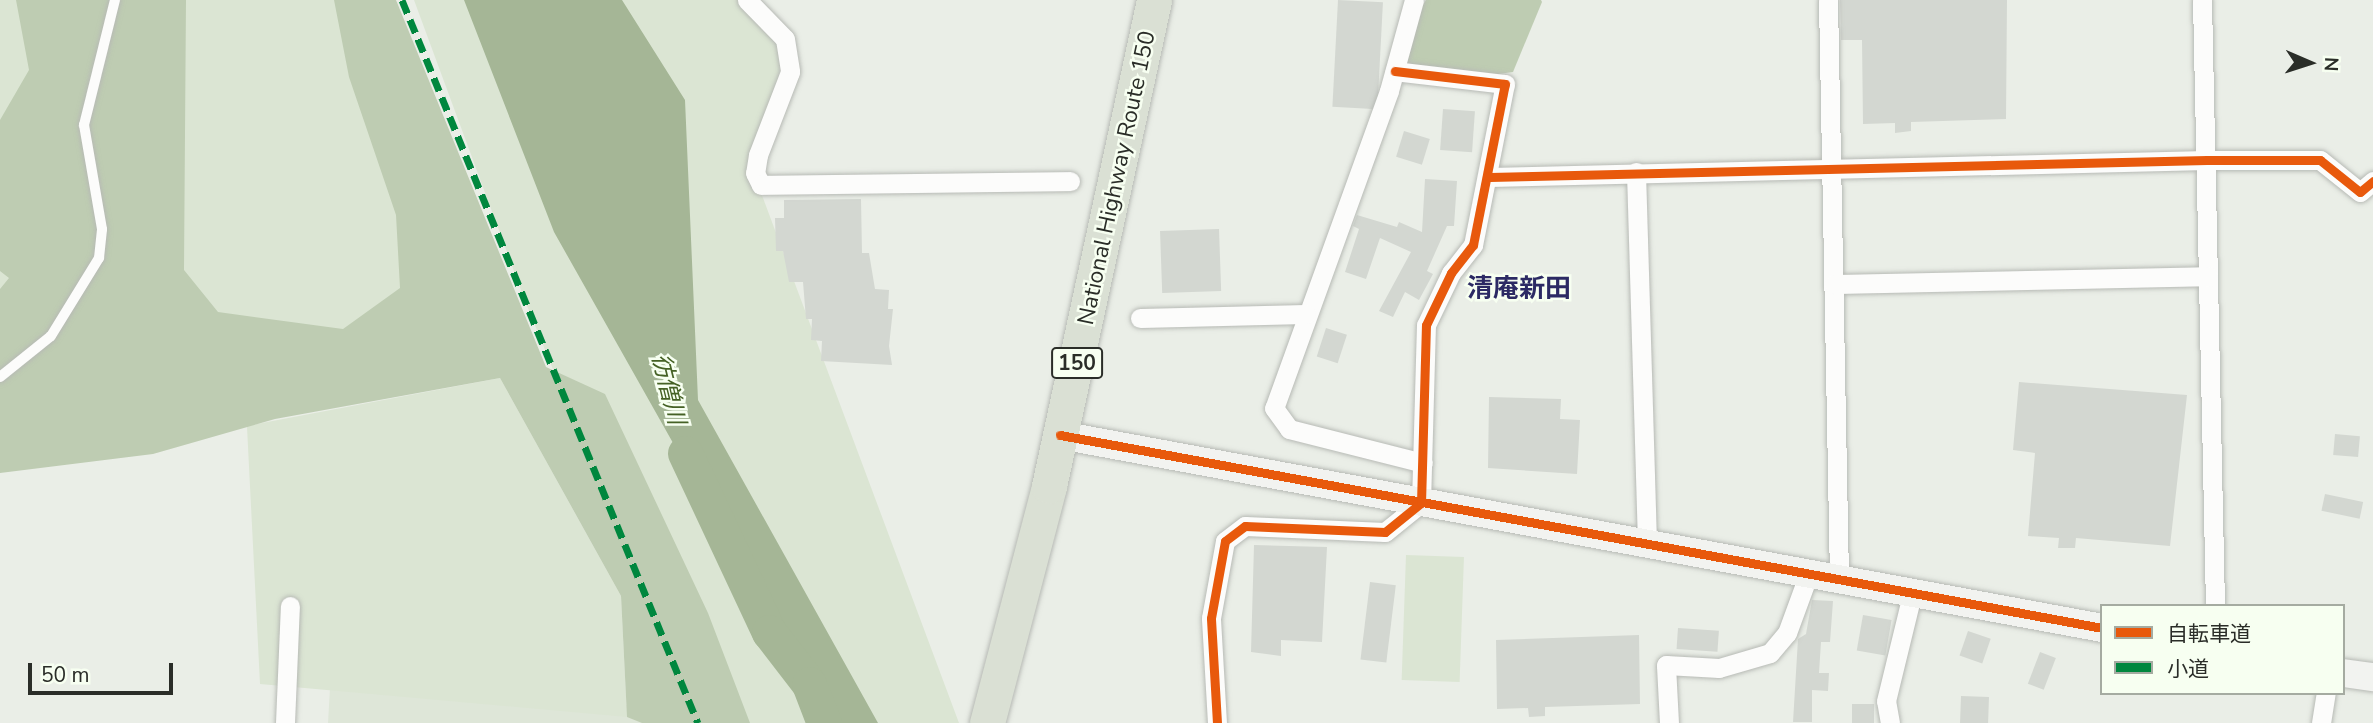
<!DOCTYPE html>
<meta charset="utf-8">
<style>
body{margin:0}
#map{position:relative;width:2373px;height:723px;overflow:hidden;background:#eaeee7;font-family:"Nunito Sans","Noto Sans JP",sans-serif}
div>[style]{position:absolute}
[style*='--x']{left:calc(var(--x)*1px);top:calc(var(--y)*1px);width:calc(var(--w)*1px);rotate:calc(var(--a)*1deg)}
.built>*{inset:0;background:#dee6d8}
.green>*{inset:0;background:#dbe5d3;transform-origin:0 0}
.forest>*{inset:0;background:#beccb2}
.water>*{inset:0;background:#a5b696}
.river>*{height:35px;margin:-17.5px;padding:0 17.5px;transform-origin:17.5px;border-radius:17.5px;background:#a5b696}
.building>*{inset:0;background:#d3d7d1;transform-origin:0 0}
.roads{filter:drop-shadow(0 0 2px #b7bab5) drop-shadow(0 0 2px #b7bab5)}
.lane>*{height:10px;margin:-5px;padding:0 5px;transform-origin:5px;border-radius:5px;background:#fcfcfb}
.street>*{height:19px;margin:-9.5px;padding:0 9.5px;transform-origin:9.5px;border-radius:9.5px;background:#fcfcfb}
.secondary>*{height:28px;margin:-14px;padding:0 14px;transform-origin:14px;border-radius:14px;background:#f2f3f0}
.highway>*{height:35px;margin:-17.5px;padding:0 17.5px;transform-origin:17.5px;border-radius:17.5px;background:#dae0d4}
.quiet>*{height:7px;margin-top:-3.5px;transform-origin:0;background:repeating-linear-gradient(90deg,#00873e 0 14px,transparent 0 21px)}
.cycleway>*{height:9px;margin:-4.5px;padding:0 4.5px;transform-origin:4.5px;border-radius:4.5px;background:#e8590c}
span{translate:-50% -50%;white-space:nowrap;text-align:center;line-height:1.15;-webkit-text-stroke:5px #f7fff1;paint-order:stroke}
.shield-label span{padding:2px 5px;background:#f7fff1;border:2px solid;border-radius:5px;-webkit-text-stroke-width:0}
.shield-label{font-size:21px;color:#2a2d28;font-weight:700}
.street-label{font-size:23px;color:#2a2d28}
.water-label{font-size:24px;color:#456125;font-style:italic}
.quarter-label{font-size:26px;color:#2c2a64;font-weight:700}
.legend{position:absolute;left:2100px;top:604px;width:245px;height:91px;box-sizing:border-box;background:#f7fff1;border:2px solid #a5aba1;margin:0;padding:9px 12px;list-style:none;font-size:21px;color:#2a2d28}
.legend li{display:flex;align-items:center;gap:14px;height:35px}
.legend b{width:35px;border:2px solid #a5aba1}
.north{position:absolute;left:2275px;top:28px;width:70px;height:70px;-webkit-text-stroke:5px #f7fff1;paint-order:stroke;rotate:93deg;font-size:19px;font-weight:700;line-height:28px;text-align:center;color:#2a2d28}
.north::after{content:'';display:block;margin:auto;width:24px;height:32px;background:#2a2d28;clip-path:polygon(50% 0,100% 100%,50% 72%,0 100%)}
.scale{position:absolute;left:28px;top:663px;width:145px;height:32px;box-sizing:border-box;border:4px solid #2a2d28;border-top:0;padding-left:9px;font-size:21px;line-height:24px;white-space:nowrap;color:#2a2d28;-webkit-text-stroke:5px #f7fff1;paint-order:stroke}
</style>
<div id="map">
<div class="built">
<i style="clip-path:polygon(330px 688px,660px 707px,668px 723px,328px 723px)"></i>
</div>
<div class="green">
<i style="clip-path:polygon(0 0,370px 0,472px 357px,251px 425px,500px 378px,621px 596px,627px 717px,260px 684px,247px 427px,0 434px)"></i>
<i style="clip-path:polygon(414px 0,753px 0,785px 39px,760px 190px,959px 723px,698px 723px,525px 301px)"></i>
<i style="left:1406px;top:555px;width:58px;height:125px;rotate:2deg"></i>
</div>
<div class="forest">
<i style="clip-path:polygon(16px 0,186px 0,184px 270px,218px 312px,343px 329px,400px 288px,396px 215px,349px 77px,334px 0,396px 0,546px 367px,605px 394px,708px 613px,750px 723px,642px 723px,627px 717px,621px 596px,500px 378px,275px 419px,153px 454px,0 473px,0 289px,9px 278px,0 271px,0 120px,29px 70px)"></i>
<i style="clip-path:polygon(1426px 0,1541px 0,1542px 2px,1513px 72px,1462px 79px,1395px 71px,1407px 32px)"></i>
</div>
<div class="water">
<i style="clip-path:polygon(464px 0,622px 0,685px 100px,698px 400px,878px 723px,823px 723px,809px 684px,554px 232px)"></i>
</div>
<div class="river">
<i style="--x:685;--y:453;--w:198;--a:64.9"></i>
<i style="--x:769;--y:632;--w:66;--a:52.4"></i>
<i style="--x:809;--y:684;--w:42;--a:69"></i>
</div>
<div class="building">
<i style="left:1338px;top:0;width:45px;height:107px;rotate:3deg"></i>
<i style="clip-path:polygon(1840px 0,2007px 0,2006px 119px,1911px 122px,1911px 131px,1895px 133px,1895px 123px,1863px 124px,1862px 40px,1841px 40px)"></i>
<i style="left:1443px;top:109px;width:32px;height:41px;rotate:4deg"></i>
<i style="left:1404px;top:131px;width:27px;height:27px;rotate:17deg"></i>
<i style="clip-path:polygon(1425px 179px,1457px 181px,1454px 226px,1447px 226px,1427px 271px,1433px 274px,1419px 300px,1405px 292px,1393px 317px,1379px 311px,1411px 252px,1380px 238px,1366px 279px,1345px 272px,1359px 229px,1353px 226px,1357px 215px,1397px 227px,1399px 222px,1422px 232px)"></i>
<i style="clip-path:polygon(861px 199px,862px 253px,869px 253px,875px 289px,889px 290px,888px 309px,893px 309px,889px 346px,892px 365px,821px 361px,822px 341px,811px 340px,812px 319px,806px 319px,803px 282px,789px 282px,783px 251px,776px 251px,775px 218px,784px 218px,784px 200px)"></i>
<i style="left:1219px;top:229px;width:62px;height:59px;rotate:88deg"></i>
<i style="left:1326px;top:328px;width:22px;height:30px;rotate:18deg"></i>
<i style="clip-path:polygon(2019px 382px,2187px 395px,2170px 546px,2076px 538px,2075px 548px,2058px 548px,2059px 538px,2028px 536px,2035px 453px,2013px 450px)"></i>
<i style="clip-path:polygon(1489px 397px,1561px 399px,1560px 419px,1580px 420px,1577px 474px,1488px 468px)"></i>
<i style="left:2335px;top:434px;width:25px;height:21px;rotate:5deg"></i>
<i style="left:2325px;top:494px;width:39px;height:17px;rotate:12deg"></i>
<i style="clip-path:polygon(1254px 545px,1327px 547px,1322px 642px,1281px 640px,1281px 656px,1251px 652px)"></i>
<i style="left:1370px;top:582px;width:26px;height:78px;rotate:7deg"></i>
<i style="clip-path:polygon(1812px 600px,1833px 601px,1830px 642px,1821px 642px,1819px 673px,1829px 673px,1828px 691px,1812px 690px,1812px 722px,1793px 722px,1798px 639px,1806px 634px)"></i>
<i style="left:1863px;top:615px;width:29px;height:36px;rotate:10deg"></i>
<i style="left:1678px;top:628px;width:41px;height:21px;rotate:4deg"></i>
<i style="left:1968px;top:631px;width:24px;height:26px;rotate:19deg"></i>
<i style="clip-path:polygon(1639px 635px,1640px 704px,1545px 707px,1545px 716px,1529px 717px,1528px 708px,1497px 709px,1496px 640px)"></i>
<i style="left:2040px;top:652px;width:17px;height:34px;rotate:21deg"></i>
<i style="left:1961px;top:696px;width:28px;height:27px;rotate:2deg"></i>
<i style="left:1852px;top:704px;width:22px;height:19px"></i>
</div>
<div class="roads">
<div class="lane">
<i style="--x:0;--y:377;--w:65;--a:-38.8"></i>
<i style="--x:51;--y:336;--w:92;--a:-58.4"></i>
<i style="--x:99;--y:258;--w:29;--a:-84"></i>
<i style="--x:102;--y:229;--w:106;--a:-99.8"></i>
<i style="--x:84;--y:125;--w:129;--a:-76.1"></i>
</div>
<div class="street">
<i style="--x:747;--y:0;--w:54;--a:45.7"></i>
<i style="--x:785;--y:39;--w:33;--a:81"></i>
<i style="--x:790;--y:72;--w:89;--a:111.1"></i>
<i style="--x:758;--y:155;--w:18;--a:99"></i>
<i style="--x:755;--y:173;--w:13;--a:63"></i>
<i style="--x:761;--y:185;--w:309;--a:-0.7"></i>
<i style="--x:1414;--y:0;--w:94;--a:105.4"></i>
<i style="--x:1389;--y:91;--w:337;--a:109.9"></i>
<i style="--x:1274;--y:408;--w:26;--a:54"></i>
<i style="--x:1289;--y:429;--w:138;--a:14.2"></i>
<i style="--x:1828;--y:0;--w:580;--a:88.91"></i>
<i style="--x:2202;--y:0;--w:606;--a:88.77"></i>
<i style="--x:1636;--y:172;--w:371;--a:88.3"></i>
<i style="--x:1490;--y:177;--w:717;--a:-1.36"></i>
<i style="--x:2207;--y:160;--w:113;--a:0"></i>
<i style="--x:2320;--y:160;--w:51;--a:38.7"></i>
<i style="--x:2360;--y:192;--w:17;--a:-40"></i>
<i style="--x:1834;--y:284;--w:374;--a:-1.2"></i>
<i style="--x:1140;--y:318;--w:166;--a:-1.4"></i>
<i style="--x:285;--y:723;--w:117;--a:-87.6"></i>
<i style="--x:1217;--y:723;--w:105;--a:-93.3"></i>
<i style="--x:1211;--y:618;--w:78;--a:-79.7"></i>
<i style="--x:1225;--y:541;--w:25;--a:-37"></i>
<i style="--x:1245;--y:526;--w:140;--a:2.5"></i>
<i style="--x:1385;--y:532;--w:46;--a:-38.9"></i>
<i style="--x:1421;--y:503;--w:178;--a:-88.4"></i>
<i style="--x:1426;--y:325;--w:58;--a:-64.3"></i>
<i style="--x:1451;--y:273;--w:36;--a:-52"></i>
<i style="--x:1473;--y:245;--w:164;--a:-78.8"></i>
<i style="--x:1505;--y:84;--w:111;--a:-173.3"></i>
<i style="--x:1669;--y:723;--w:58;--a:-93"></i>
<i style="--x:1666;--y:665;--w:53;--a:3.2"></i>
<i style="--x:1719;--y:668;--w:53;--a:-16.4"></i>
<i style="--x:1770;--y:653;--w:26;--a:-50"></i>
<i style="--x:1787;--y:633;--w:64;--a:-69.9"></i>
<i style="--x:1890;--y:723;--w:22;--a:-100"></i>
<i style="--x:1886;--y:701;--w:110;--a:-76.3"></i>
<i style="--x:2321;--y:723;--w:30;--a:-81"></i>
</div>
<div class="secondary">
<i style="--x:1060;--y:435;--w:1060;--a:10.49"></i>
<i style="--x:2343;--y:673;--w:30;--a:8"></i>
</div>
<div class="highway">
<i style="--x:987;--y:723;--w:245;--a:-75.3"></i>
<i style="--x:1049;--y:486;--w:497;--a:-77.8"></i>
</div>
</div>
<div class="quiet">
<i style="--x:402;--y:0;--w:781;--a:67.74"></i>
</div>
<div class="cycleway">
<i style="--x:1490;--y:177;--w:717;--a:-1.36"></i>
<i style="--x:2207;--y:160;--w:113;--a:0"></i>
<i style="--x:2320;--y:160;--w:51;--a:38.7"></i>
<i style="--x:2360;--y:192;--w:17;--a:-40"></i>
<i style="--x:1060;--y:435;--w:1060;--a:10.49"></i>
<i style="--x:1217;--y:723;--w:105;--a:-93.3"></i>
<i style="--x:1211;--y:618;--w:78;--a:-79.7"></i>
<i style="--x:1225;--y:541;--w:25;--a:-37"></i>
<i style="--x:1245;--y:526;--w:140;--a:2.5"></i>
<i style="--x:1385;--y:532;--w:46;--a:-38.9"></i>
<i style="--x:1421;--y:503;--w:178;--a:-88.4"></i>
<i style="--x:1426;--y:325;--w:58;--a:-64.3"></i>
<i style="--x:1451;--y:273;--w:36;--a:-52"></i>
<i style="--x:1473;--y:245;--w:164;--a:-78.8"></i>
<i style="--x:1505;--y:84;--w:111;--a:-173.3"></i>
</div>
<div class="shield-label">
<span style="left:1077px;top:363px">150</span>
</div>
<div class="street-label">
<span style="left:1117px;top:178px;rotate:-78deg">National Highway Route 150</span>
</div>
<div class="water-label">
<span style="left:668px;top:389px;rotate:76deg">彷僧川</span>
</div>
<div class="quarter-label">
<span style="left:1519px;top:289px">清庵新田</span>
</div>
<ul class="legend">
<li><b style="height:9px;background:#e8590c"></b>自転車道</li>
<li><b style="height:9px;background:#00873e"></b>小道</li>
</ul>
<div class="north">N</div>
<div class="scale">50 m</div>
</div>
